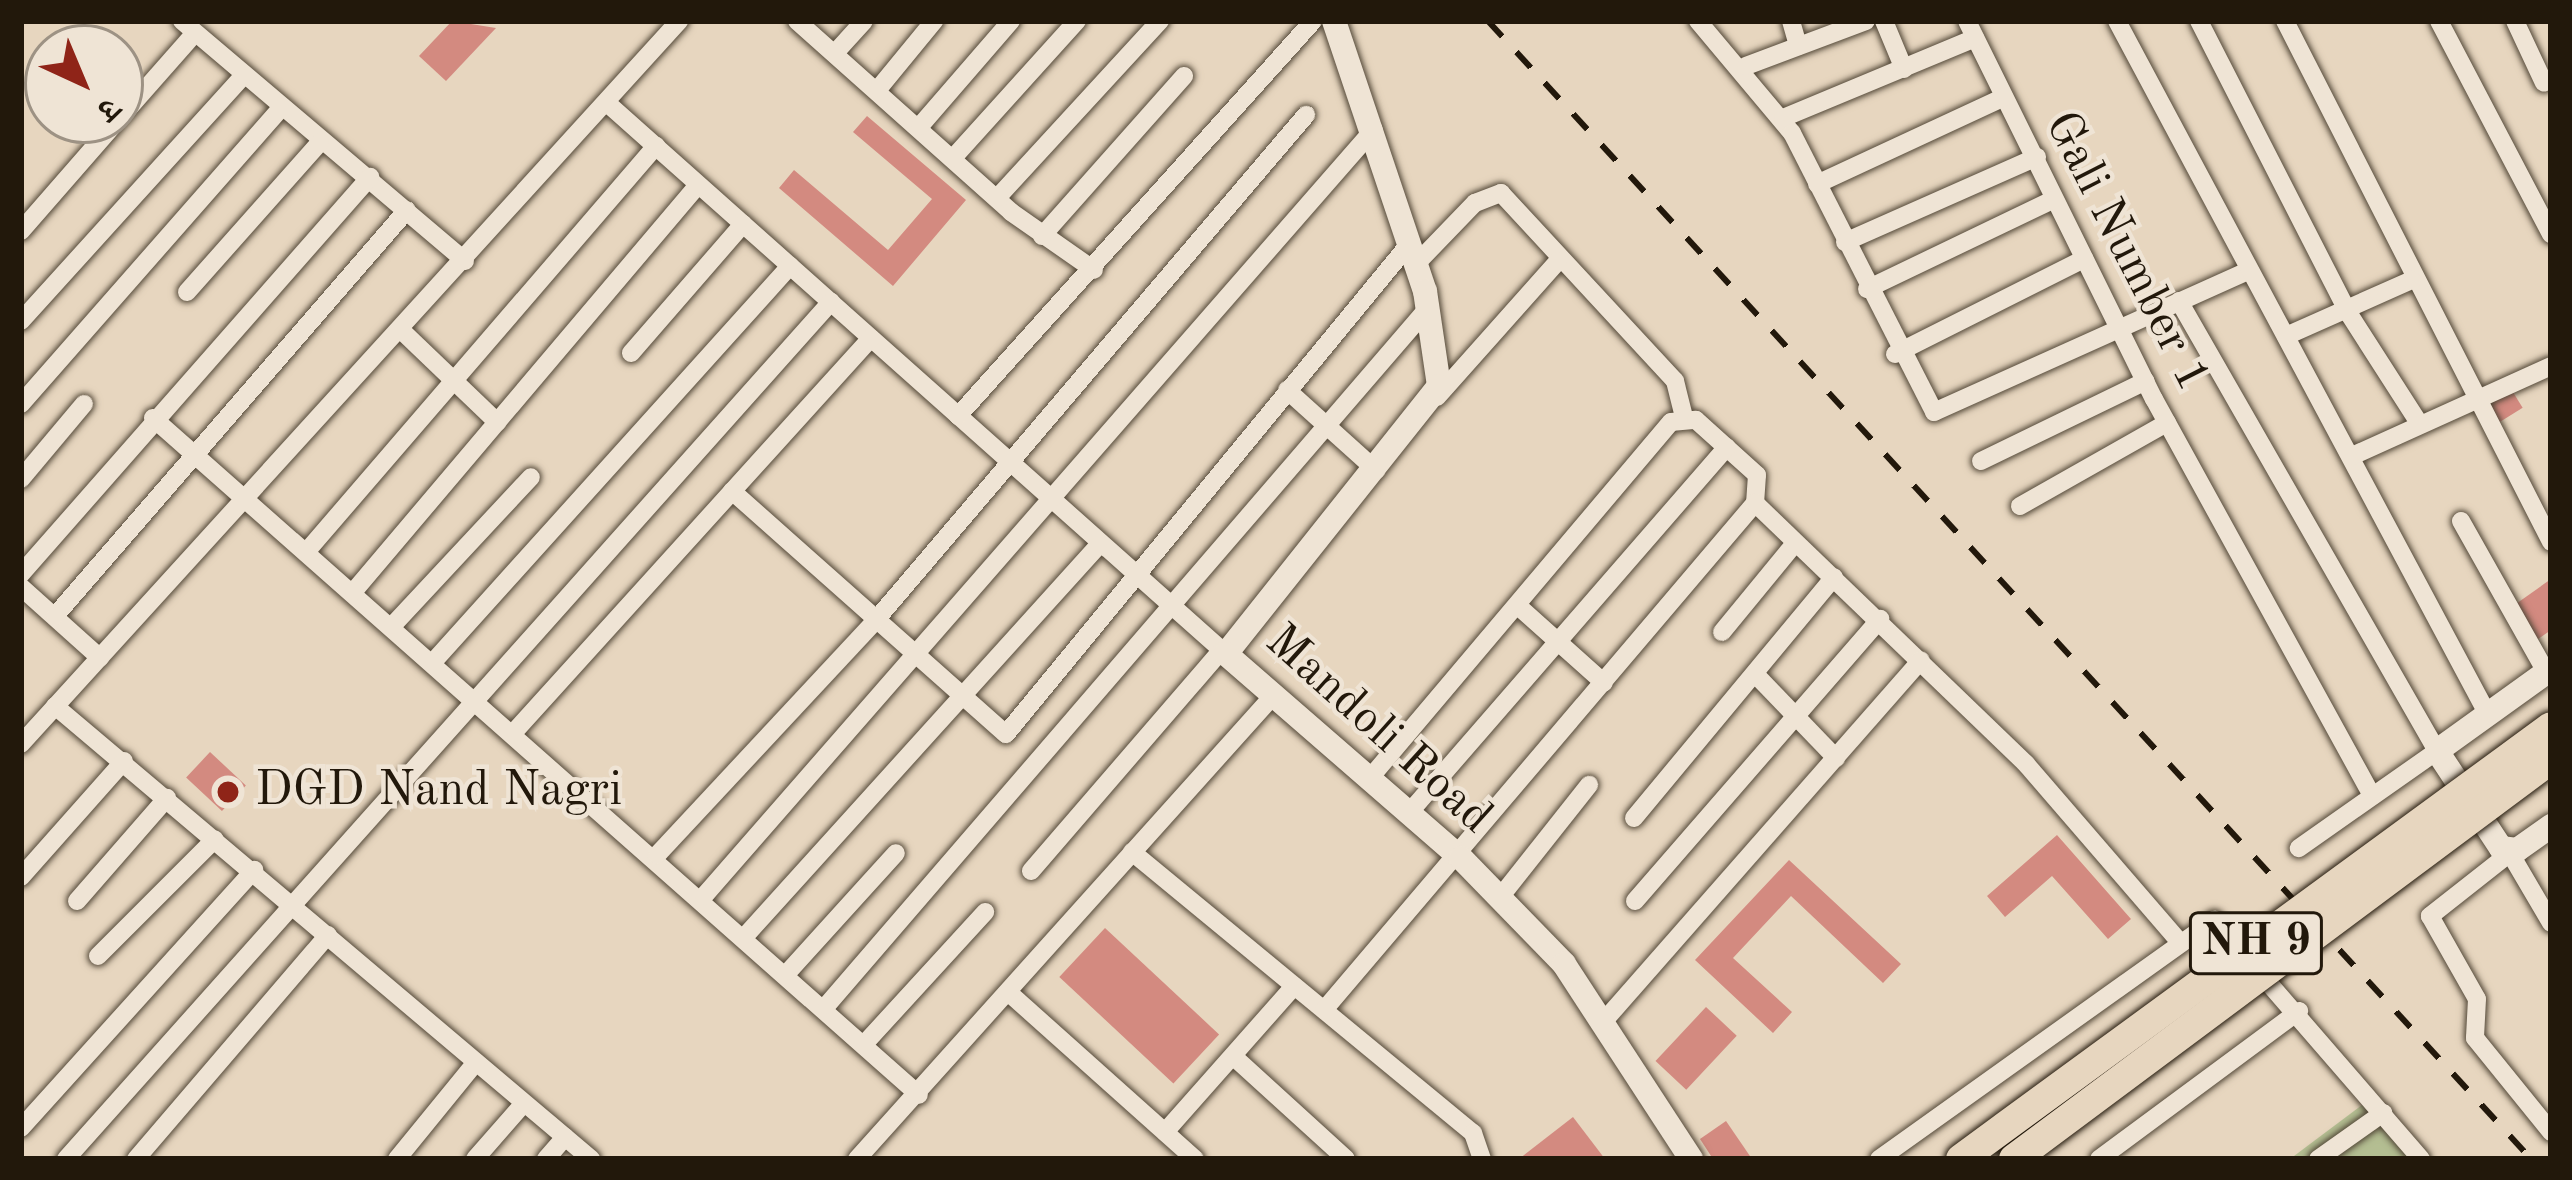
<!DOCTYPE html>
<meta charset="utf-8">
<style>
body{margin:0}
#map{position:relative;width:2572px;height:1180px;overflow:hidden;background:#e7d6bf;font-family:"Old Standard TT","Noto Serif Devanagari",serif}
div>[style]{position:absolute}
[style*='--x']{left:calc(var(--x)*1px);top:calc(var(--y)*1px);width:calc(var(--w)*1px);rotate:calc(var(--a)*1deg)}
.green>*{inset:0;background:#b4be92}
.building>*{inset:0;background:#d38a80;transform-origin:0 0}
.roads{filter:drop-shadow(0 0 3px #534838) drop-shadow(0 0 3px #534838)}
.minor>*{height:18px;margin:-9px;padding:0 9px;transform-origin:9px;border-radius:9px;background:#efe4d5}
.tertiary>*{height:24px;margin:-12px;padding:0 12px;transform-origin:12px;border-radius:12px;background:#efe4d5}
.rail>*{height:6px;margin-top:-3px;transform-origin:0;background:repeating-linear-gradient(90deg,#22180b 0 21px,transparent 0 42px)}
.bridges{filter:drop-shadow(0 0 3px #22180b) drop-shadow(0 0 3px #22180b)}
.trunk-bridge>*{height:30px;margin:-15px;padding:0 15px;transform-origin:15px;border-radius:15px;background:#e7d6bf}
.dots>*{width:33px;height:33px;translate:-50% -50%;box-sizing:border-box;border:6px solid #efe4d5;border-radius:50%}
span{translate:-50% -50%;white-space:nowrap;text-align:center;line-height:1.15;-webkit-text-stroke:9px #efe4d5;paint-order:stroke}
.shield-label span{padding:3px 9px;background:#efe4d5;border:3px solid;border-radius:9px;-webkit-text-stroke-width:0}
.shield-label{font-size:45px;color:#22180b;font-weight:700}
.street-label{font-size:48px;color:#22180b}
.poi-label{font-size:48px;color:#22180b}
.left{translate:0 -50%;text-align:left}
.frame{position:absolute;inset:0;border:24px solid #22180b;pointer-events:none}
.north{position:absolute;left:24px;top:24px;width:120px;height:120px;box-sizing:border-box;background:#efe4d5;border:3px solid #9d9284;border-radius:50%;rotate:136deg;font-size:33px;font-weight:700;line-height:48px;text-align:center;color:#22180b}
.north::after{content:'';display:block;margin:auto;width:42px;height:54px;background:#8f2418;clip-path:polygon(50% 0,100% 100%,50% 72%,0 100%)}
</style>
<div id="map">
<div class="green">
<i style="clip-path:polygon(2374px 1096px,2427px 1159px,2290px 1159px)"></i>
</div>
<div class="building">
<i style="clip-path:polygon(452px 21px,496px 28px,446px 81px,419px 56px)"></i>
<i style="clip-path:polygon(867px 116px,966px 200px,893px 286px,779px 188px,794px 170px,888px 250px,932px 199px,853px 132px)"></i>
<i style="left:2511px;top:389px;width:22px;height:27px;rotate:58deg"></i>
<i style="clip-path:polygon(2551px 579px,2551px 630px,2534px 642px,2513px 606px)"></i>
<i style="left:210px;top:752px;width:49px;height:35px;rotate:43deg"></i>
<i style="clip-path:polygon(2057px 835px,2131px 919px,2108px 939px,2052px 876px,2005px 917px,1987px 896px)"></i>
<i style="clip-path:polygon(1789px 860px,1901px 964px,1883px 983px,1791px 896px,1733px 958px,1792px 1012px,1773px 1033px,1695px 960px)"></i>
<i style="left:1105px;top:928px;width:156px;height:67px;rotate:43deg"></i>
<i style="left:1706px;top:1007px;width:42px;height:74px;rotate:43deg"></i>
<i style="clip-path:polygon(1573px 1117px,1605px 1159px,1519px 1159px)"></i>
<i style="clip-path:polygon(1726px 1121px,1752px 1159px,1713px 1159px,1700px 1139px)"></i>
</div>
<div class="roads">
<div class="minor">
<i style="--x:182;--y:21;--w:371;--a:40.3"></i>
<i style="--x:797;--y:21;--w:287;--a:41.7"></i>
<i style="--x:1011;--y:212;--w:101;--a:34.9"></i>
<i style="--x:1698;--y:21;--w:146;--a:50"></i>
<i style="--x:1792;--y:133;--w:313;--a:63"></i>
<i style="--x:1934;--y:412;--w:344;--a:-24.2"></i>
<i style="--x:1791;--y:21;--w:26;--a:74"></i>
<i style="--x:1884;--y:21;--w:52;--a:67.4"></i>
<i style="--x:1967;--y:21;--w:422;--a:63.7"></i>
<i style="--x:2154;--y:399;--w:453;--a:61.2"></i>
<i style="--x:2117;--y:21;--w:785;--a:61.87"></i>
<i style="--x:2199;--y:21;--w:329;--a:62.9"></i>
<i style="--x:2349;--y:314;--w:130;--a:57.3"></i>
<i style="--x:2285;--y:21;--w:585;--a:62.95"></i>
<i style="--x:2439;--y:21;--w:241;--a:62.3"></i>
<i style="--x:2515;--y:21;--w:68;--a:64.9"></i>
<i style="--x:835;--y:53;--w:43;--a:-47.8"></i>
<i style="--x:1746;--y:66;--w:128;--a:-20.6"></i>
<i style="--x:879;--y:88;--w:87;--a:-50.6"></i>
<i style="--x:607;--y:103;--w:829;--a:41.67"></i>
<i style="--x:120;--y:118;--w:113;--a:-48.6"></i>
<i style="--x:1783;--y:118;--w:208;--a:-22.6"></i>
<i style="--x:920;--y:126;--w:139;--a:-49.1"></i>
<i style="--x:953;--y:158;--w:185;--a:-47.9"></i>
<i style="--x:1817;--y:184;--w:206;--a:-24.9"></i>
<i style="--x:997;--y:198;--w:241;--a:-47.4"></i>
<i style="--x:21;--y:231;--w:147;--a:-48.9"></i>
<i style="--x:1042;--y:236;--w:214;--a:-48.4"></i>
<i style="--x:1845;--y:242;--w:210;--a:-23.9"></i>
<i style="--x:1416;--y:264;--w:85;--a:-46"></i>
<i style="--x:1475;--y:203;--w:28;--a:-21"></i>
<i style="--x:1501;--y:193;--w:256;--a:47.2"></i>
<i style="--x:1675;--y:381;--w:38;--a:76"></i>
<i style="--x:1867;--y:289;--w:206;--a:-25.6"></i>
<i style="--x:187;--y:292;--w:200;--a:-48.4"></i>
<i style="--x:2179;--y:301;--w:519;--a:60.17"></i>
<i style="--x:2437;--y:751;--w:169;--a:144.9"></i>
<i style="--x:21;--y:321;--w:328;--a:-47.8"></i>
<i style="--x:402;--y:331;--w:132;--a:43.8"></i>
<i style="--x:2286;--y:336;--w:138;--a:-24"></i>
<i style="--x:631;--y:353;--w:171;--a:-49"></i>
<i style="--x:1895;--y:354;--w:212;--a:-26.7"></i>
<i style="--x:1287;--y:390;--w:120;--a:42"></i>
<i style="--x:1437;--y:397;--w:182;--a:-48.3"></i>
<i style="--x:21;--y:404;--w:393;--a:-48.7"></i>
<i style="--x:958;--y:416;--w:531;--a:-48.05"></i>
<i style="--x:153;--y:418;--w:1022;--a:41.47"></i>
<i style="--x:2352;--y:456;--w:218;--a:-24.3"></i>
<i style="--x:1981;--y:461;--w:183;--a:-25.9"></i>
<i style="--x:21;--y:479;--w:98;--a:-50"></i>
<i style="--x:732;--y:491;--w:366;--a:41.6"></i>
<i style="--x:1006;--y:734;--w:636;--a:-50.55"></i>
<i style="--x:2020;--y:506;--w:169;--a:-29.5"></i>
<i style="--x:2461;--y:521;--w:173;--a:60.6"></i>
<i style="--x:307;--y:551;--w:535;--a:-49.25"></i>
<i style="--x:21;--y:574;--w:529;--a:-48.68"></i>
<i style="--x:21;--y:587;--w:106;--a:41.9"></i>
<i style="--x:354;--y:591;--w:532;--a:-49.73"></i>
<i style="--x:1518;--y:606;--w:115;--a:41.8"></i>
<i style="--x:55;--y:616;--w:537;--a:-49.07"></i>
<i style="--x:393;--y:625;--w:202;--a:-47"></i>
<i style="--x:1722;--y:632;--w:115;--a:-50.6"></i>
<i style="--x:434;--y:661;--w:532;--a:-47.97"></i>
<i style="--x:1757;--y:676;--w:114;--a:46.1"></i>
<i style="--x:55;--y:706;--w:702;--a:40.2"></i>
<i style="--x:515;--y:731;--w:530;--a:-47.83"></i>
<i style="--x:21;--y:744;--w:978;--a:-47.69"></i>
<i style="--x:1370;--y:778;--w:466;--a:-49.8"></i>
<i style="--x:1671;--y:422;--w:25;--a:-5"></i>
<i style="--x:1696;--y:420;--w:82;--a:42"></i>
<i style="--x:1757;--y:475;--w:28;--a:94"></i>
<i style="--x:1408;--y:814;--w:486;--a:-49"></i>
<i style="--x:1634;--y:818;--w:313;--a:-50.3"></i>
<i style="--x:1132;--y:852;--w:442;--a:39.5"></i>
<i style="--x:1473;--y:1133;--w:28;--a:71"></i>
<i style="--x:657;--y:855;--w:320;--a:-47"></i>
<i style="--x:875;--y:621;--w:665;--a:-49.58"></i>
<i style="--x:1031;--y:871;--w:291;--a:-49.2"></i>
<i style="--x:21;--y:877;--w:155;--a:-48.4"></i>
<i style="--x:704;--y:896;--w:1018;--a:-48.86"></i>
<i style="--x:1501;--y:896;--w:142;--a:-51.6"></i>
<i style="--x:77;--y:901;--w:137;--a:-48.9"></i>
<i style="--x:1635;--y:901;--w:374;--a:-49"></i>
<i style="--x:2551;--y:923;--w:81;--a:-120.4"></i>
<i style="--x:2510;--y:853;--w:102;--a:141.8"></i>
<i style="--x:2430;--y:916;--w:95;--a:60.5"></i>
<i style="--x:2477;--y:999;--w:39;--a:93"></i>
<i style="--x:2475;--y:1038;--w:121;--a:51"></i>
<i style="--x:747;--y:934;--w:523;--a:-47.87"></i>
<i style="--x:98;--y:956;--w:165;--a:-45"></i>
<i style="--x:789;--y:971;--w:159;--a:-47.8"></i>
<i style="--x:1008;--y:992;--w:251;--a:41.8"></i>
<i style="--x:827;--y:1005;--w:920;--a:-49.23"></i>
<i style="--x:1324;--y:1010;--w:665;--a:-49.63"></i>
<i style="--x:1755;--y:503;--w:376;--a:43.9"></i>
<i style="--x:2026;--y:764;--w:231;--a:49.2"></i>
<i style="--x:1604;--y:1021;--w:480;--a:-48.7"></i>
<i style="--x:867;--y:1041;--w:175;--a:-47.5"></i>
<i style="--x:1234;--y:1057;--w:151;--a:42.3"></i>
<i style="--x:21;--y:1128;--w:348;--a:-47.9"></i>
<i style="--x:1165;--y:1132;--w:195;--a:-48.5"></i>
<i style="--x:66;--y:1159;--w:1149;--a:-48.25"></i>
<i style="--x:136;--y:1159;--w:295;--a:-49.4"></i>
<i style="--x:397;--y:1159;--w:125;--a:-50.8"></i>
<i style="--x:475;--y:1159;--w:74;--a:-48.8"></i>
<i style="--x:546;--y:1159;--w:29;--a:-49"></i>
<i style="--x:857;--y:1159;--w:620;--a:-48.07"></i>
<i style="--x:1879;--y:1159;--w:412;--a:-35.5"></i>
<i style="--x:2214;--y:920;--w:316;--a:49.1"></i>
<i style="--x:2099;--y:1159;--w:249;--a:-36.5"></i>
<i style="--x:2318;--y:1159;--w:80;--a:-35.3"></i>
</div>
<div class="tertiary">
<i style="--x:1334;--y:21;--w:285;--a:71.4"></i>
<i style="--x:1425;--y:291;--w:96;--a:81.6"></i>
<i style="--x:1439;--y:386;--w:342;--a:128.5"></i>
<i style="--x:1226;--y:654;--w:311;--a:41"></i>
<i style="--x:1461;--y:858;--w:148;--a:45.8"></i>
<i style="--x:1564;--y:964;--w:233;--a:56.9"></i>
<i style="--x:2551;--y:669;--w:140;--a:144.3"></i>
<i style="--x:2437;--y:751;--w:116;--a:56.6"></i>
<i style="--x:2501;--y:848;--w:16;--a:7"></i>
<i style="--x:2517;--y:850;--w:42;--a:-35.2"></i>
</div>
</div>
<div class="rail">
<i style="--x:1488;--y:21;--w:1544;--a:47.49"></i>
</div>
<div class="bridges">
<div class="trunk-bridge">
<i style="--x:1961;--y:1159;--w:731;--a:-36.21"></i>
<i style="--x:2014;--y:1159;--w:670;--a:-36.68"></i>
</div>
</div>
<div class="dots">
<i style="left:228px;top:792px;background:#8f2418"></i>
</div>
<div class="shield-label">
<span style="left:2256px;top:943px">NH 9</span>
</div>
<div class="street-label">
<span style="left:2126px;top:252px;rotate:63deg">Gali Number 1</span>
<span style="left:1378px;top:730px;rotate:42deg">Mandoli Road</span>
</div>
<div class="poi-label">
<span class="left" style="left:255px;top:792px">DGD Nand Nagri</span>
</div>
<div class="frame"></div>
<div class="north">उ</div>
</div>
